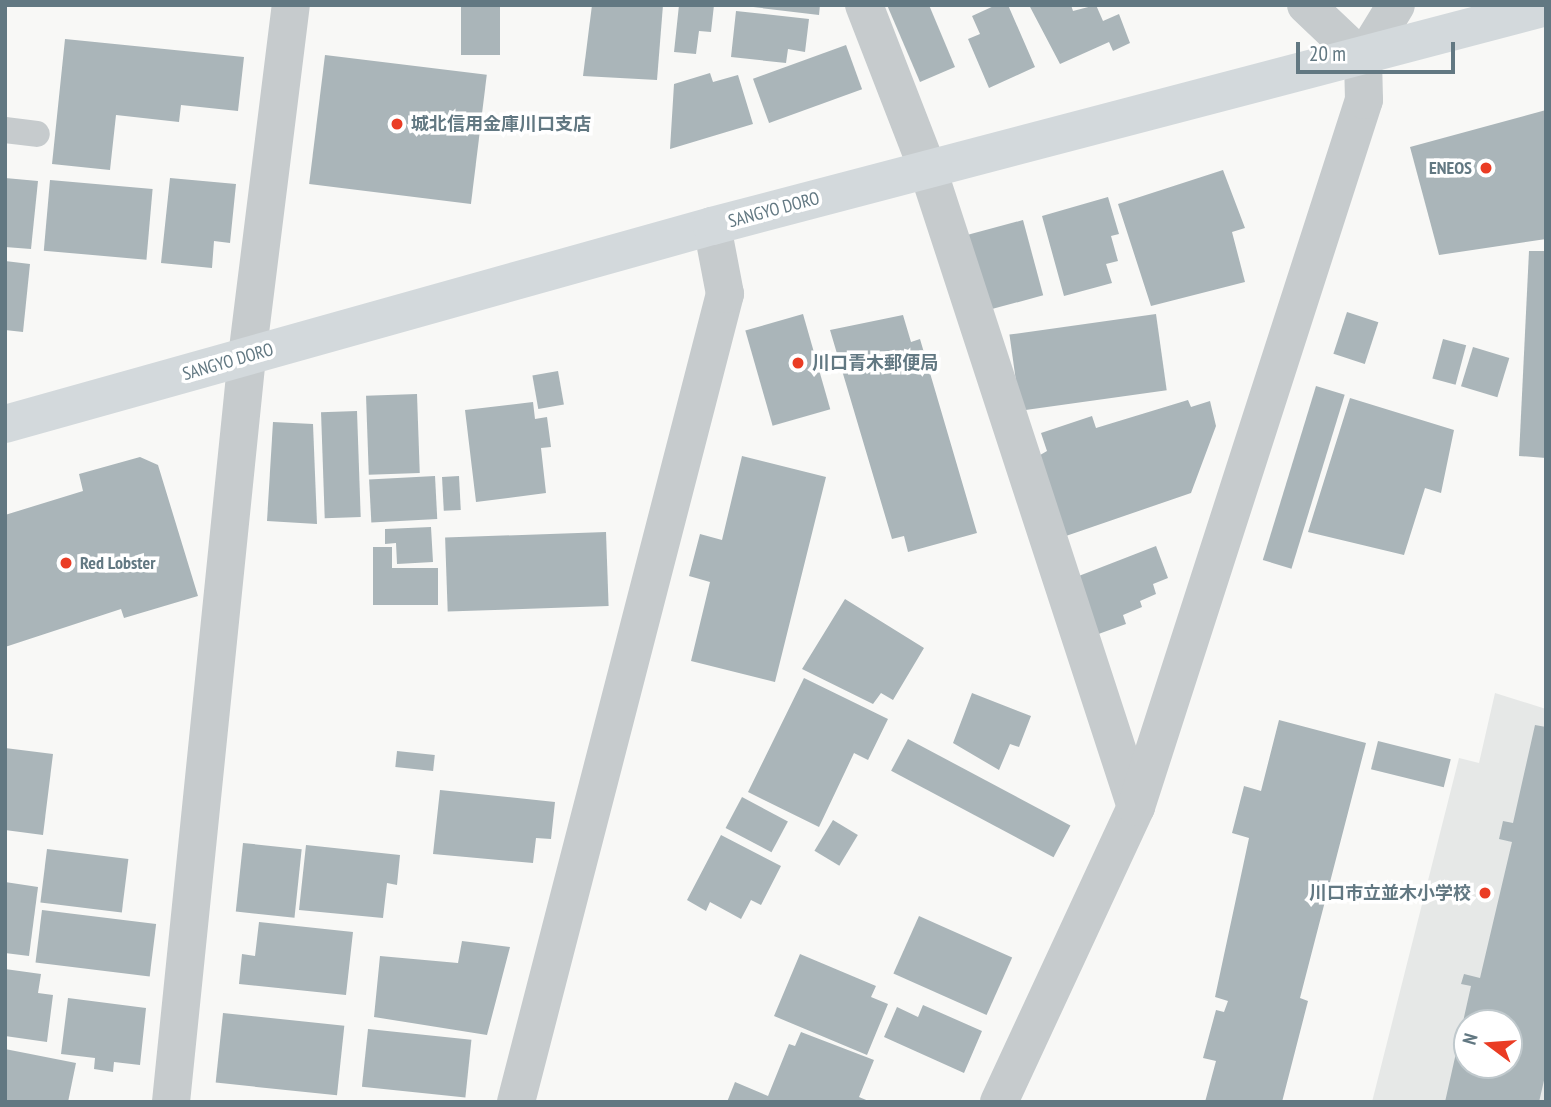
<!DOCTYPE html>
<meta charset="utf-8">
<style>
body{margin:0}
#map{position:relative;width:1551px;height:1107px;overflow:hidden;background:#f8f8f6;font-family:"PT Sans Narrow","Noto Sans JP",sans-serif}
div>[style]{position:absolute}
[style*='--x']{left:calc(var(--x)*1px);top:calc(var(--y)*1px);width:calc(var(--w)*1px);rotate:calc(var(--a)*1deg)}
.built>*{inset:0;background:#e6e8e7}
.building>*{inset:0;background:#aab5b9;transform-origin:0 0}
.service>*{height:26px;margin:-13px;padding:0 13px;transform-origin:13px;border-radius:13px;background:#c6cbcd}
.minor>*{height:38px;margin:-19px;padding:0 19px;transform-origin:19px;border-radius:19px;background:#c6cbcd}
.tertiary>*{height:38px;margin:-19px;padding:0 19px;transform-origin:19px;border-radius:19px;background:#c6cbcd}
.primary>*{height:38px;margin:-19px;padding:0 19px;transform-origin:19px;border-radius:19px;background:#d3d9dc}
.dots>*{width:19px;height:19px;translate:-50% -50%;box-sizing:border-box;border:4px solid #fff;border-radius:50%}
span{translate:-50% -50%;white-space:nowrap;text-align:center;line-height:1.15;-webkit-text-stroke:7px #fff;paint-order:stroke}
.poi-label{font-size:18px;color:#627882;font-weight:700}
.left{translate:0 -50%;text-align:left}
.right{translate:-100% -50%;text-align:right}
.street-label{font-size:18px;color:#627882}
.frame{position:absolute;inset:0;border:7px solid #627882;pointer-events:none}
.north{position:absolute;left:1453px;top:1009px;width:70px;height:70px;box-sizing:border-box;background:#fff;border:2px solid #c0c9cd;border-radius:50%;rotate:286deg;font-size:19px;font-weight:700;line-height:28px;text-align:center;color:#627882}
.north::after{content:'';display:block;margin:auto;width:24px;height:32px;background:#ea3c24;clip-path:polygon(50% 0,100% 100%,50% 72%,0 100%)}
.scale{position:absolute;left:1296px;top:42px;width:159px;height:32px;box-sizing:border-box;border:4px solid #627882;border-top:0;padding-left:9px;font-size:21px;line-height:24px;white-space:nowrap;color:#627882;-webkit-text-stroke:5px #fff;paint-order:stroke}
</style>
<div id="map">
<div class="built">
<i style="clip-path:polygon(evenodd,1495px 693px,1546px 709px,1546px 1102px,1372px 1102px,1459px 758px,1479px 763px,1495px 693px,1467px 1023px,1509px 1023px,1509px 1065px,1467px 1065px,1467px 1023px)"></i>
</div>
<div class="building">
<i style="left:461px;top:5px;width:39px;height:50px"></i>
<i style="clip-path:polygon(592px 5px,663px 5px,657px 80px,583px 76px)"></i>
<i style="clip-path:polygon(679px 5px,714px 5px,711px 32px,699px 31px,696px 54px,674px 52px)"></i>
<i style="clip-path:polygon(736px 5px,820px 5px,819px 15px)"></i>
<i style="clip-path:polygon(887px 5px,929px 5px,955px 67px,920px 82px)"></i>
<i style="clip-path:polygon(996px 5px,1008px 5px,1035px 67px,989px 88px,968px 39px,980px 34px,972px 16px)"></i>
<i style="clip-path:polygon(1029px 5px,1071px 5px,1073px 11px,1096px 5px,1103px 21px,1119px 14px,1130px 43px,1113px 51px,1109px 42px,1060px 64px)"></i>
<i style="clip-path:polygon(736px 11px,809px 19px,805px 52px,788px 49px,786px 63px,731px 57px)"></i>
<i style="clip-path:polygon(65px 39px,244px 57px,238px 111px,181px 105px,179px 122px,116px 115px,110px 170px,52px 164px)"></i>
<i style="left:846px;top:45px;width:47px;height:99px;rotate:70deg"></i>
<i style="left:325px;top:55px;width:163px;height:130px;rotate:7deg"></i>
<i style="clip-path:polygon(710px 73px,713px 82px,738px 75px,753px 124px,670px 149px,674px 84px)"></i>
<i style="clip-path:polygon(1546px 110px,1546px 239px,1439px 255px,1410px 147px)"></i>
<i style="clip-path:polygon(1223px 170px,1245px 228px,1232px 232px,1245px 282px,1151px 306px,1118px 204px)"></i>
<i style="clip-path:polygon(5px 178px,38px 181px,31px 249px,5px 247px)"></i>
<i style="clip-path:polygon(170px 178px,236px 184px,230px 243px,214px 241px,212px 268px,161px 263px)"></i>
<i style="left:50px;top:180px;width:103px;height:71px;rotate:5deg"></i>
<i style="clip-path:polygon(1108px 197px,1119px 234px,1111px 236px,1118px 261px,1106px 264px,1112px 283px,1064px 296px,1042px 216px)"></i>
<i style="left:1023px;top:220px;width:78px;height:57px;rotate:75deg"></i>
<i style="clip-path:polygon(1529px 251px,1546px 251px,1546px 458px,1519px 456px)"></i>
<i style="clip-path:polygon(5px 261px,30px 264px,23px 332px,5px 330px)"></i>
<i style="left:1347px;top:312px;width:33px;height:44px;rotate:18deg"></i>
<i style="left:803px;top:314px;width:99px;height:60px;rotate:74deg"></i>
<i style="left:1156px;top:314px;width:77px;height:148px;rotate:82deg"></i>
<i style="clip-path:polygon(903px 315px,911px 342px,920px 339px,977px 533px,908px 552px,904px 536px,892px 539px,830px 330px)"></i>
<i style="left:1443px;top:339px;width:24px;height:41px;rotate:15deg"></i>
<i style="left:1473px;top:347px;width:38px;height:41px;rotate:17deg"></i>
<i style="left:558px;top:371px;width:34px;height:26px;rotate:80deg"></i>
<i style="left:1316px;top:386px;width:30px;height:182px;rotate:17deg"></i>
<i style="left:417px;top:394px;width:79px;height:51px;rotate:88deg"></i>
<i style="clip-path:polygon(1350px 398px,1454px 430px,1441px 493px,1425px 488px,1404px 555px,1308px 532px)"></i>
<i style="clip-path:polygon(1188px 400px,1191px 407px,1210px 401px,1216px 426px,1191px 493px,1063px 537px,1035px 458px,1047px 451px,1041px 433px,1092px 416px,1096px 428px)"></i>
<i style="clip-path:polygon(533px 402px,535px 419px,547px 417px,551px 447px,541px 448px,546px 493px,476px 502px,465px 410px)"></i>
<i style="left:357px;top:411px;width:106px;height:36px;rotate:88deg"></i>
<i style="clip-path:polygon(273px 422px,313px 424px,317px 524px,267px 521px)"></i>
<i style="clip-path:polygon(742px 456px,826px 477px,775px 682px,691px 661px,710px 582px,689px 576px,700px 534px,722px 540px)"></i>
<i style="clip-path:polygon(140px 457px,158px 465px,198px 596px,124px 618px,121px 609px,5px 647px,5px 515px,83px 491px,79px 474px)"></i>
<i style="left:435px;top:476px;width:43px;height:66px;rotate:87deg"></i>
<i style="left:459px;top:476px;width:34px;height:17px;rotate:87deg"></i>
<i style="clip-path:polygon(431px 527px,433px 562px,397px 564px,396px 543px,385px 544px,385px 529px)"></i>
<i style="left:606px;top:532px;width:74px;height:161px;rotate:88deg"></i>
<i style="clip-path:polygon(1156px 546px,1168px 578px,1153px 584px,1156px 594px,1140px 601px,1142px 607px,1123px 615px,1126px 624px,1093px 636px,1071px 579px)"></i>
<i style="clip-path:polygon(373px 547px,392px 547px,392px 568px,438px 568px,438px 605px,373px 605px)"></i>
<i style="clip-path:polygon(845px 599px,924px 648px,893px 700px,881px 693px,873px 704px,802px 669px)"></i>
<i style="clip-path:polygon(804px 678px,888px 719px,868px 760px,854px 753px,819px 827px,748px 792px)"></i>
<i style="clip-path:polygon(972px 693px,1031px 716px,1019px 747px,1010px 744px,999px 770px,953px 743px)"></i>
<i style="clip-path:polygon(1279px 720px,1366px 743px,1300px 998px,1308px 1001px,1282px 1102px,1205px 1102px,1216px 1061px,1203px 1058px,1216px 1010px,1224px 1012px,1228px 1001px,1215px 997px,1249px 838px,1232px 833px,1244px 786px,1261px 791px)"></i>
<i style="clip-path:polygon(evenodd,1535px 725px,1546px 727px,1546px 1072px,1539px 1102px,1445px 1102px,1471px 986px,1461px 984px,1464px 974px,1480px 978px,1512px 842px,1499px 839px,1503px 821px,1513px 823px,1535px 725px,1467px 1023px,1509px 1023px,1509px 1065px,1467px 1065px,1467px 1023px)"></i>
<i style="left:908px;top:739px;width:184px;height:36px;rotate:28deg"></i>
<i style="left:1378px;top:741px;width:75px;height:29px;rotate:14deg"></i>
<i style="clip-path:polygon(5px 748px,53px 754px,43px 835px,5px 830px)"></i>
<i style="left:397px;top:751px;width:38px;height:16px;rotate:6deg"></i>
<i style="clip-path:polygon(440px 790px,555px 802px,551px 839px,536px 838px,533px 863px,433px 854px)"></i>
<i style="left:742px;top:797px;width:52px;height:35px;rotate:28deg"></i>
<i style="left:833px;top:820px;width:29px;height:36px;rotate:31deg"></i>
<i style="clip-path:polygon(721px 835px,781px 866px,761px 905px,751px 900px,741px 919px,710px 902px,706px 911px,687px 900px)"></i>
<i style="left:243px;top:843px;width:59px;height:69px;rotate:6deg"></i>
<i style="clip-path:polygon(306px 845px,400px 855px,397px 885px,387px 883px,383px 918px,299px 910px)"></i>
<i style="left:47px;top:849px;width:82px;height:54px;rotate:7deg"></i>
<i style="clip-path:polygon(5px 882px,38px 887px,29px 956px,5px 953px)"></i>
<i style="left:42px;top:910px;width:115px;height:53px;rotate:7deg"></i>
<i style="left:919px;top:916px;width:102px;height:63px;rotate:24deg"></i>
<i style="clip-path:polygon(259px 922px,353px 932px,346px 995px,239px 984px,242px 954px,255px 956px)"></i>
<i style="clip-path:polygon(462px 941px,510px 947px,487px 1035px,374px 1017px,380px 956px,458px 963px)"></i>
<i style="clip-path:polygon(800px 954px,876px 986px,871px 997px,888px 1004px,867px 1055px,774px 1016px)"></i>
<i style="clip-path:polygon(5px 969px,41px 974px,38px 993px,53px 995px,47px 1042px,5px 1036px)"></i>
<i style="clip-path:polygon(68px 998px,146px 1008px,140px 1065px,114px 1062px,113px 1072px,94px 1069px,95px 1058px,61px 1054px)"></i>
<i style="clip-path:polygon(923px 1005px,982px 1031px,964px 1073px,884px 1037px,897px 1007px,918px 1017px)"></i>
<i style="left:223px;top:1013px;width:122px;height:70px;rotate:6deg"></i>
<i style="left:368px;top:1029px;width:104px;height:58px;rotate:6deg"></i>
<i style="clip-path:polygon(801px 1032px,874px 1060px,859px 1097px,871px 1102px,727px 1102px,735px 1082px,768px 1096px,789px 1044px,795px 1046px)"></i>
<i style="clip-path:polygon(5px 1049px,76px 1063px,68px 1102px,5px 1102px)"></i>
</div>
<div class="service">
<i style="--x:5;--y:130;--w:32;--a:7"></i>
</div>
<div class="minor">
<i style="--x:864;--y:5;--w:177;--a:68.8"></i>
<i style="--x:928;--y:170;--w:670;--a:71.92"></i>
<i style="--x:1306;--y:5;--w:79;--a:43.5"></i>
<i style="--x:171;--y:1102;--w:749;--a:-84.18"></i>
<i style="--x:247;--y:357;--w:355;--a:-82.9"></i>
<i style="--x:516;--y:1102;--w:835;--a:-75.5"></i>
<i style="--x:725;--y:294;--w:69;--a:-100.8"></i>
</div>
<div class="tertiary">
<i style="--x:999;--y:1102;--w:325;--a:-65.1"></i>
<i style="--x:1136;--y:807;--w:743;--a:-72.13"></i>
<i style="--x:1364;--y:100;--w:41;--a:-91.4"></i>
<i style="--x:1363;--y:59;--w:63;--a:-58.6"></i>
</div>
<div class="primary">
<i style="--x:5;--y:424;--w:734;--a:-15.65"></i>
<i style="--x:712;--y:226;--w:862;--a:-14.71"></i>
</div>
<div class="dots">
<i style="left:397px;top:124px;background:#ea3c24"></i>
<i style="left:1486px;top:168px;background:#ea3c24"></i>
<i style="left:798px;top:363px;background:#ea3c24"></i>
<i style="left:66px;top:563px;background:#ea3c24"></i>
<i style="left:1485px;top:893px;background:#ea3c24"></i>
</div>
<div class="poi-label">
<span class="left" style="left:411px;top:124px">城北信用金庫川口支店</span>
<span class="right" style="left:1472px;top:168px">ENEOS</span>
<span class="left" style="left:812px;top:363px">川口青木郵便局</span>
<span class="left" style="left:80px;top:563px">Red Lobster</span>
<span class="right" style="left:1471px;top:893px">川口市立並木小学校</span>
</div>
<div class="street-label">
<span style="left:774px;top:210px;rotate:-15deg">SANGYO DORO</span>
<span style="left:228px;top:362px;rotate:-16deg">SANGYO DORO</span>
</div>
<div class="frame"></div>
<div class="north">N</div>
<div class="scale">20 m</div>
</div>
